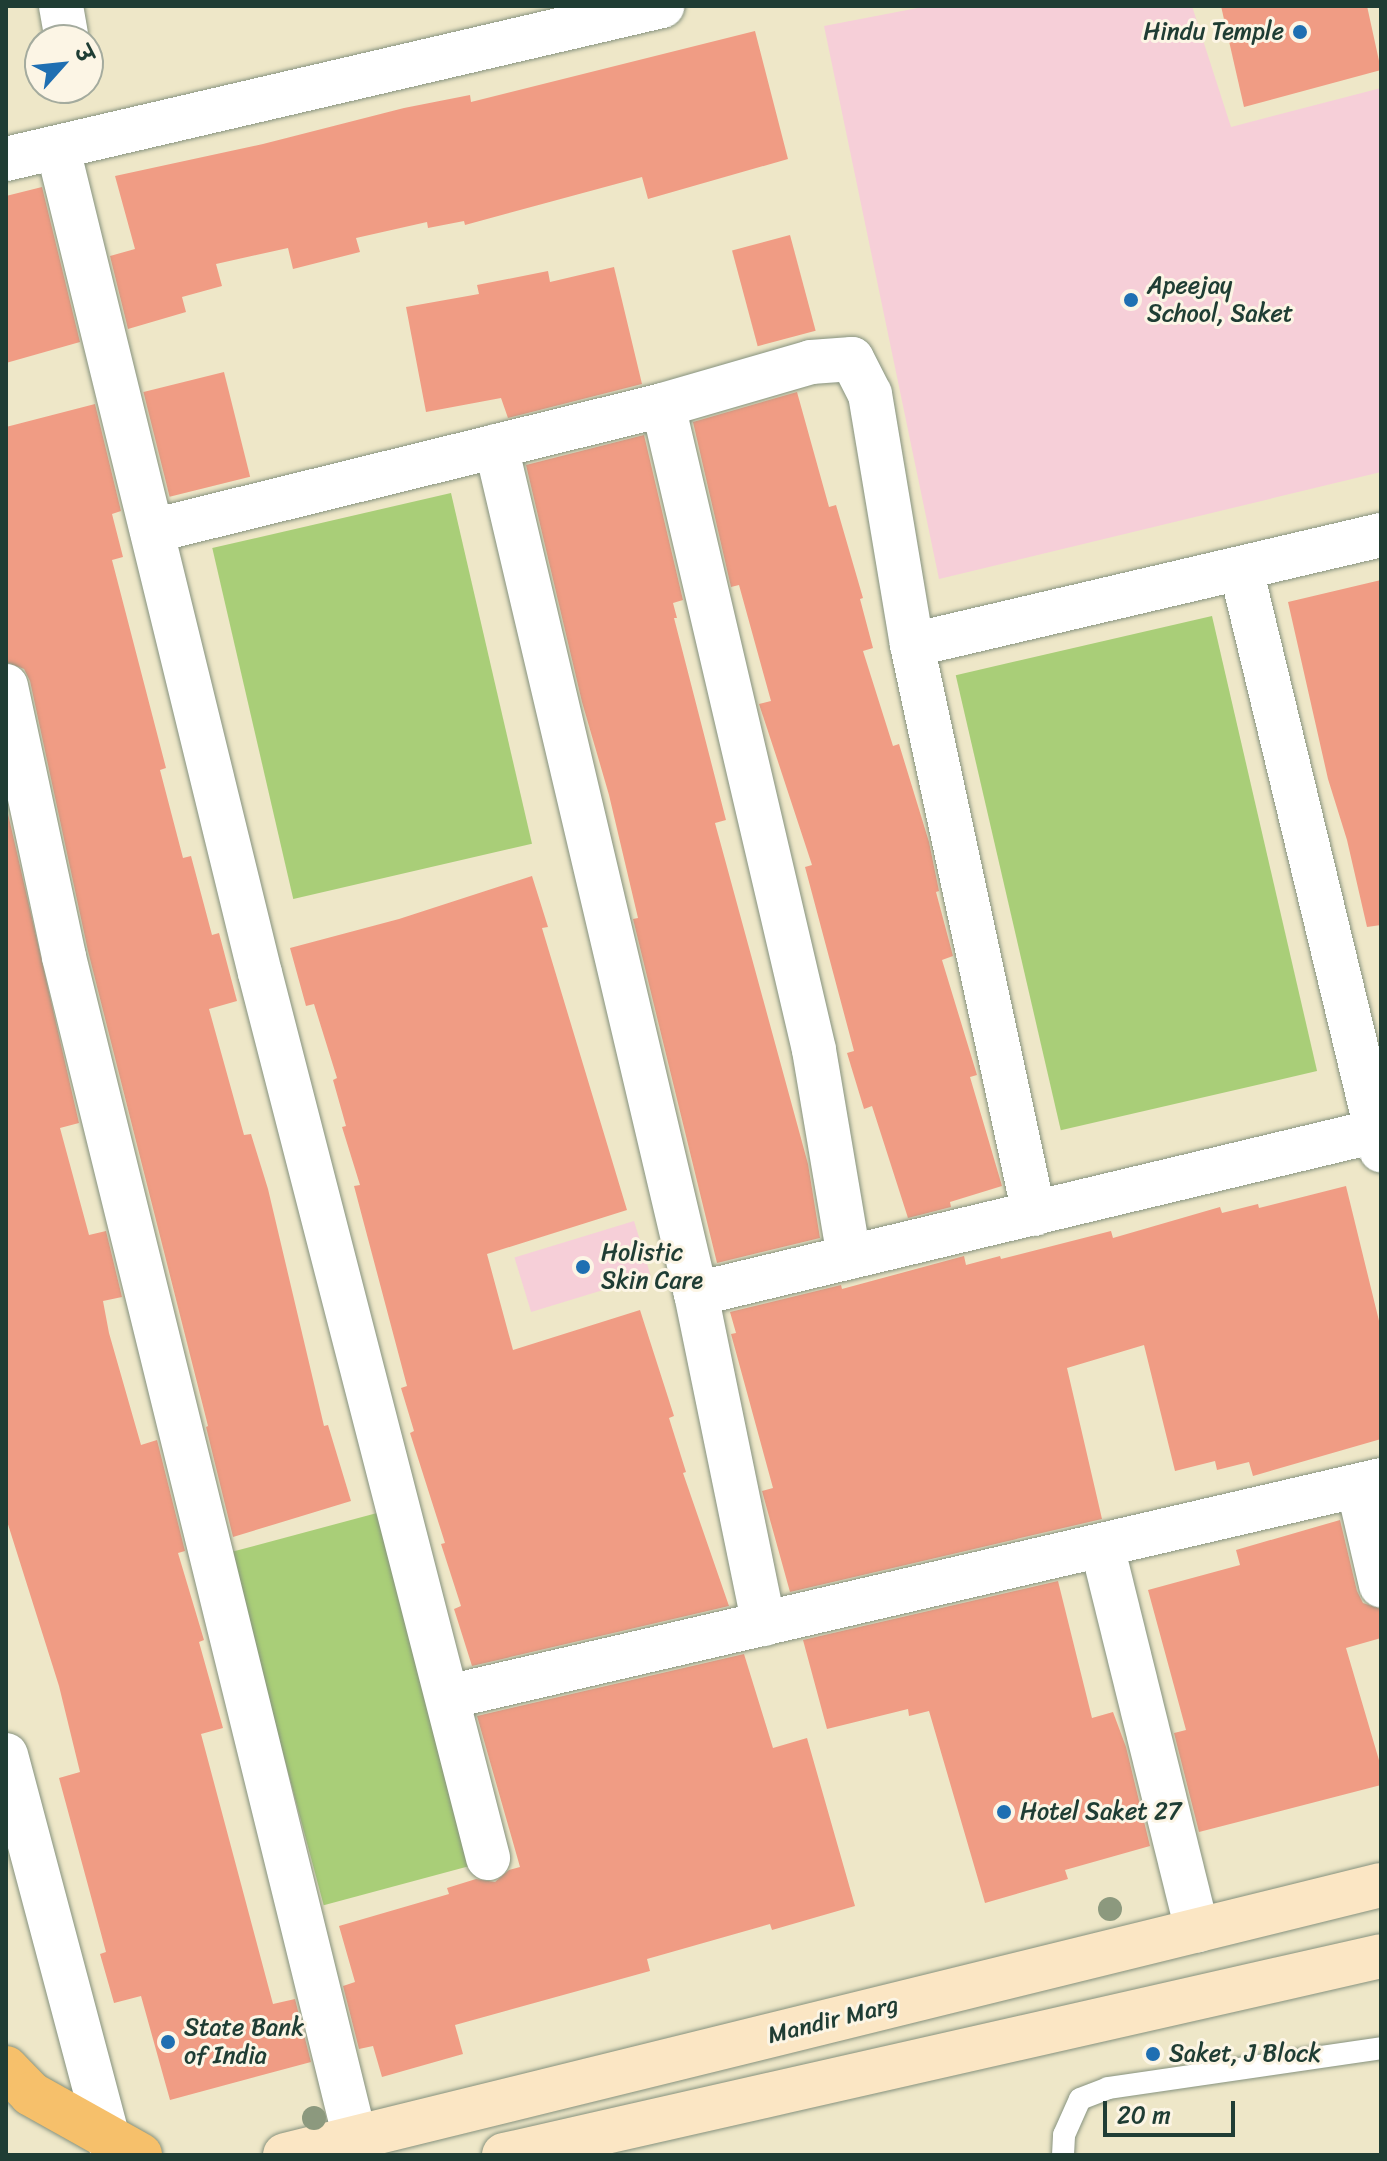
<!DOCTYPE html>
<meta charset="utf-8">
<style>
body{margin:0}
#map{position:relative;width:1387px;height:2161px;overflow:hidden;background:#eee7c8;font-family:Sriracha,"Playpen Sans Deva",sans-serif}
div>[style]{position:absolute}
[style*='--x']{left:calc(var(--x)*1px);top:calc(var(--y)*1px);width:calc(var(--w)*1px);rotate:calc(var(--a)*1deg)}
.built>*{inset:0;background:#f6cfd8;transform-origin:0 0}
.green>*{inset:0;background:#a9ce78;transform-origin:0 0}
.building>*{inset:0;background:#f09c84;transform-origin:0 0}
.path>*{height:5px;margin-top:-2.5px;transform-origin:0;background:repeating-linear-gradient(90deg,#86927e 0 2px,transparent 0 8px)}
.roads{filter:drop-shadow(0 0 2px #86927e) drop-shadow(0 0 2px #86927e)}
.lane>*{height:22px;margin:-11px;padding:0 11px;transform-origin:11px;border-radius:11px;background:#fff}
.street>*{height:44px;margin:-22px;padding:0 22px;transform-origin:22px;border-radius:22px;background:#fff}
.secondary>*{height:44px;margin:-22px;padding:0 22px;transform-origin:22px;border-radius:22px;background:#fbe6c4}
.primary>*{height:44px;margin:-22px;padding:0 22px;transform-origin:22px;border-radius:22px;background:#f6c06b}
.trees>*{width:24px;height:24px;margin:-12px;border-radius:50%;background:#8c997e}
.dots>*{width:22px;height:22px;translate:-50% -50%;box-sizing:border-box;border:4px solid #fcf5e5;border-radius:50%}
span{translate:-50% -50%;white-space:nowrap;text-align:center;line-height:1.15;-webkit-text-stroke:6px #fcf5e5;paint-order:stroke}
.poi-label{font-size:24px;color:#1f3d34}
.right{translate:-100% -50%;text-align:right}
.left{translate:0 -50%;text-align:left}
.street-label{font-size:24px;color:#1f3d34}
.frame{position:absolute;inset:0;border:8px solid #1f3d34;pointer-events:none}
.north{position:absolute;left:24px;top:24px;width:80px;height:80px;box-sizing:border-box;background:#fcf5e5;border:2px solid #a4ab9e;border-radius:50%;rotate:63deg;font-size:22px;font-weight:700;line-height:32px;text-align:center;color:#1f3d34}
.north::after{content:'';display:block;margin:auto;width:28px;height:36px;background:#1f6fb2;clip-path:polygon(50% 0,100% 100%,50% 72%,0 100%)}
.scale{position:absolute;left:1103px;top:2101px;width:132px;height:36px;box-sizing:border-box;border:4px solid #1f3d34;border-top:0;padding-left:10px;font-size:24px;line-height:28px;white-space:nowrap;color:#1f3d34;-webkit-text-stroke:6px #fcf5e5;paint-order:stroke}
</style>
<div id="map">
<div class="built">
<i style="clip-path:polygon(928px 6px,1192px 6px,1231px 127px,1381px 88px,1381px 472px,939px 579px,824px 26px)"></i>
<i style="left:634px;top:1221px;width:57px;height:125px;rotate:73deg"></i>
</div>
<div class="green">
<i style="left:451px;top:493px;width:360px;height:245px;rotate:77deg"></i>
<i style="left:1212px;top:616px;width:467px;height:263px;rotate:77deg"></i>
<i style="left:377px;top:1513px;width:365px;height:153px;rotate:75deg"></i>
</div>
<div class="building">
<i style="clip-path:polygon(1221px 6px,1367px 6px,1381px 70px,1244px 107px)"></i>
<i style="clip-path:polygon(755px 31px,788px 159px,648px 199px,642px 177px,465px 225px,464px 221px,428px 228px,427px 222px,356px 238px,360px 252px,293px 269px,288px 248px,216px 264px,222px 286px,182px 297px,186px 312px,128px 329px,110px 256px,135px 249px,115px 176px,263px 144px,404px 108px,470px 95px,471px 102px)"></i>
<i style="clip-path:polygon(42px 187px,80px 342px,6px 363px,6px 196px)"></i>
<i style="left:790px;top:235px;width:99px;height:60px;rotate:75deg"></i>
<i style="clip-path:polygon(614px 267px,642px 384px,508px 418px,501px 398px,426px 412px,406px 307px,479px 294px,477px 285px,548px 271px,550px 282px)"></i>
<i style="left:224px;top:372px;width:108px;height:83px;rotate:76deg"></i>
<i style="clip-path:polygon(797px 392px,829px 507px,836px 505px,863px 598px,860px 599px,873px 648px,863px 651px,893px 746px,899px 744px,929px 842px,939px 891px,936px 892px,953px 956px,942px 960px,977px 1075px,970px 1077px,1002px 1186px,950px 1202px,951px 1207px,908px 1218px,872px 1106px,864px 1109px,847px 1053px,854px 1051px,805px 867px,812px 865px,759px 704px,771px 701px,739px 585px,731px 587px,693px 422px)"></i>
<i style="clip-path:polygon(95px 404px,121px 511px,112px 514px,123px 557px,112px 560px,166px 768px,160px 770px,183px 858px,191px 856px,212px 935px,219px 933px,237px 1001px,209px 1009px,244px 1135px,251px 1134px,268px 1189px,324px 1426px,328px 1425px,351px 1501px,233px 1537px,206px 1427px,208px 1426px,88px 951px,30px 681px,24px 669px,6px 662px,6px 427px)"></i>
<i style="clip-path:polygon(644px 435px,683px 600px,673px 603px,677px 618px,674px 618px,726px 820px,715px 823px,808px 1164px,820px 1238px,717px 1263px,633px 919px,638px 918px,609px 795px,582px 702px,526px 465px)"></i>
<i style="clip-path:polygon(1381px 580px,1381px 925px,1367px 927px,1347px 840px,1328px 779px,1288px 602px)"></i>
<i style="clip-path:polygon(6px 805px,79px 1123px,60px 1128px,89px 1235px,106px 1231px,122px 1297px,103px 1301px,109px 1333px,141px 1445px,157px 1440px,185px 1551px,178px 1553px,204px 1640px,199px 1642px,223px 1728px,201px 1734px,273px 2004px,295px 1999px,311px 2062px,170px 2100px,141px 1996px,114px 2003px,100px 1954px,106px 1952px,59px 1778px,80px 1772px,59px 1686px,6px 1518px)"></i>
<i style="clip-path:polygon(532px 876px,548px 927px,542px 928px,627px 1210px,487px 1254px,513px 1350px,640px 1310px,674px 1416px,669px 1418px,686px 1472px,683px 1473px,729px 1606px,472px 1666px,454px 1609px,461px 1606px,441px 1544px,445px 1543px,410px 1433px,414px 1431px,401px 1388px,407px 1386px,354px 1186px,360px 1185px,342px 1127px,346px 1126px,333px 1080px,337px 1078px,314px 1004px,306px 1006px,290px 948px,399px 919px)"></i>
<i style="clip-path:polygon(1346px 1186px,1381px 1329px,1381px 1439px,1253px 1476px,1249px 1462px,1217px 1470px,1215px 1461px,1175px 1471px,1144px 1345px,1067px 1368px,1102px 1519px,790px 1592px,762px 1491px,773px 1488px,731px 1334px,736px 1333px,730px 1312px,841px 1285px,842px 1289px,964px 1256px,966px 1265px,1000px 1256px,1001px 1259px,1111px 1231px,1113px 1238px,1220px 1207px,1222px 1213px,1258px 1204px,1259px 1208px)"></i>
<i style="clip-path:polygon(1340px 1520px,1357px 1591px,1363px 1603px,1381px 1609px,1381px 1638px,1346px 1648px,1381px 1767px,1381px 1785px,1199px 1832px,1174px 1733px,1186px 1730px,1148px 1590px,1240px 1565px,1236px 1550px)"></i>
<i style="clip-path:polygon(1058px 1581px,1092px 1718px,1113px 1712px,1126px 1747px,1150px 1846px,1065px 1870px,1068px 1879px,985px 1903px,929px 1711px,909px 1716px,908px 1709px,827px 1729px,803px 1640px)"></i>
<i style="clip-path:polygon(744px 1654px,773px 1748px,807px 1738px,855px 1906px,772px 1930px,770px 1924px,647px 1959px,650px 1971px,455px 2025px,463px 2054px,382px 2077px,373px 2046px,359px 2049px,343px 1986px,355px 1982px,339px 1926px,449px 1894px,447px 1888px,476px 1879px,495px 1882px,509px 1870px,520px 1867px,477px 1716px)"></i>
</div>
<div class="path">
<i style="--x:62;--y:103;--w:15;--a:-90"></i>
</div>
<div class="roads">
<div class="lane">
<i style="--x:1063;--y:2155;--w:20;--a:-87"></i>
<i style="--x:1064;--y:2135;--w:39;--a:-66"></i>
<i style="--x:1080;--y:2099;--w:30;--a:-21"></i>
<i style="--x:1108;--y:2088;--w:276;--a:-8.3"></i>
</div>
<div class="street">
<i style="--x:61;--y:6;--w:28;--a:80"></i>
<i style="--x:58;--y:149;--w:848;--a:76.23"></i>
<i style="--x:260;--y:973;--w:914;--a:75.55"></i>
<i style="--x:6;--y:159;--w:674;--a:-13.13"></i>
<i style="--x:663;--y:405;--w:662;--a:76.82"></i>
<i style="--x:814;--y:1050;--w:210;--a:80.4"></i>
<i style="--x:496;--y:446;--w:871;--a:76.73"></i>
<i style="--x:696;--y:1294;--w:337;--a:78.4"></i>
<i style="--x:152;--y:531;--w:526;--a:-13.85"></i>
<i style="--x:663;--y:405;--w:154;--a:-16.2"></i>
<i style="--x:811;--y:362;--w:41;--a:-4.2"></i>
<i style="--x:852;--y:359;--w:39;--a:63"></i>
<i style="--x:870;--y:394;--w:254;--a:80.5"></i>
<i style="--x:912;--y:645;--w:582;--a:77.9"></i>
<i style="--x:1241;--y:569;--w:598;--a:76.45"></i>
<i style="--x:912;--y:645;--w:482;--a:-13.2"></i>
<i style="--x:6;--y:686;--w:277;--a:77.9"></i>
<i style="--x:64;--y:957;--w:1216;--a:76.16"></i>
<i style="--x:696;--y:1294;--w:699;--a:-13.48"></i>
<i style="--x:1358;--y:1486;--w:102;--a:76.9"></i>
<i style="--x:1102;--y:1546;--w:396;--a:76.1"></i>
<i style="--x:448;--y:1697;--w:958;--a:-13.09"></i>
<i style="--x:6;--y:1755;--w:400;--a:75.1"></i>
</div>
<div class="secondary">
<i style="--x:285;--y:2155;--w:1129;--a:-13.84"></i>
<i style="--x:504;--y:2155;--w:899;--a:-12.78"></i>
</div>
<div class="primary">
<i style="--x:6;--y:2068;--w:36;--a:46"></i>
<i style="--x:31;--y:2094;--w:125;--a:29.2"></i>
</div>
</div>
<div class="trees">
<i style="left:1110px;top:1909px"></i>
<i style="left:314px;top:2118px"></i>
</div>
<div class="dots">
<i style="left:1300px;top:32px;background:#1f6fb2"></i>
<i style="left:1131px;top:300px;background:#1f6fb2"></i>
<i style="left:583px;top:1267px;background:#1f6fb2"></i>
<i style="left:1004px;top:1812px;background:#1f6fb2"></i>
<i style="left:168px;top:2042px;background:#1f6fb2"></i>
<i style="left:1153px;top:2054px;background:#1f6fb2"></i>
</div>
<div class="poi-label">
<span class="right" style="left:1284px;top:32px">Hindu Temple</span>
<span class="left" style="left:1147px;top:300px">Apeejay<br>School, Saket</span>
<span class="left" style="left:601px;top:1267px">Holistic<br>Skin Care</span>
<span class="left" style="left:1020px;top:1812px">Hotel Saket 27</span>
<span class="left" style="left:184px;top:2042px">State Bank<br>of India</span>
<span class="left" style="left:1169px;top:2054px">Saket, J Block</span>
</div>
<div class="street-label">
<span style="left:833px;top:2020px;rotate:-14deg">Mandir Marg</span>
</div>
<div class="frame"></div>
<div class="north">उ</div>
<div class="scale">20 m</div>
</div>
